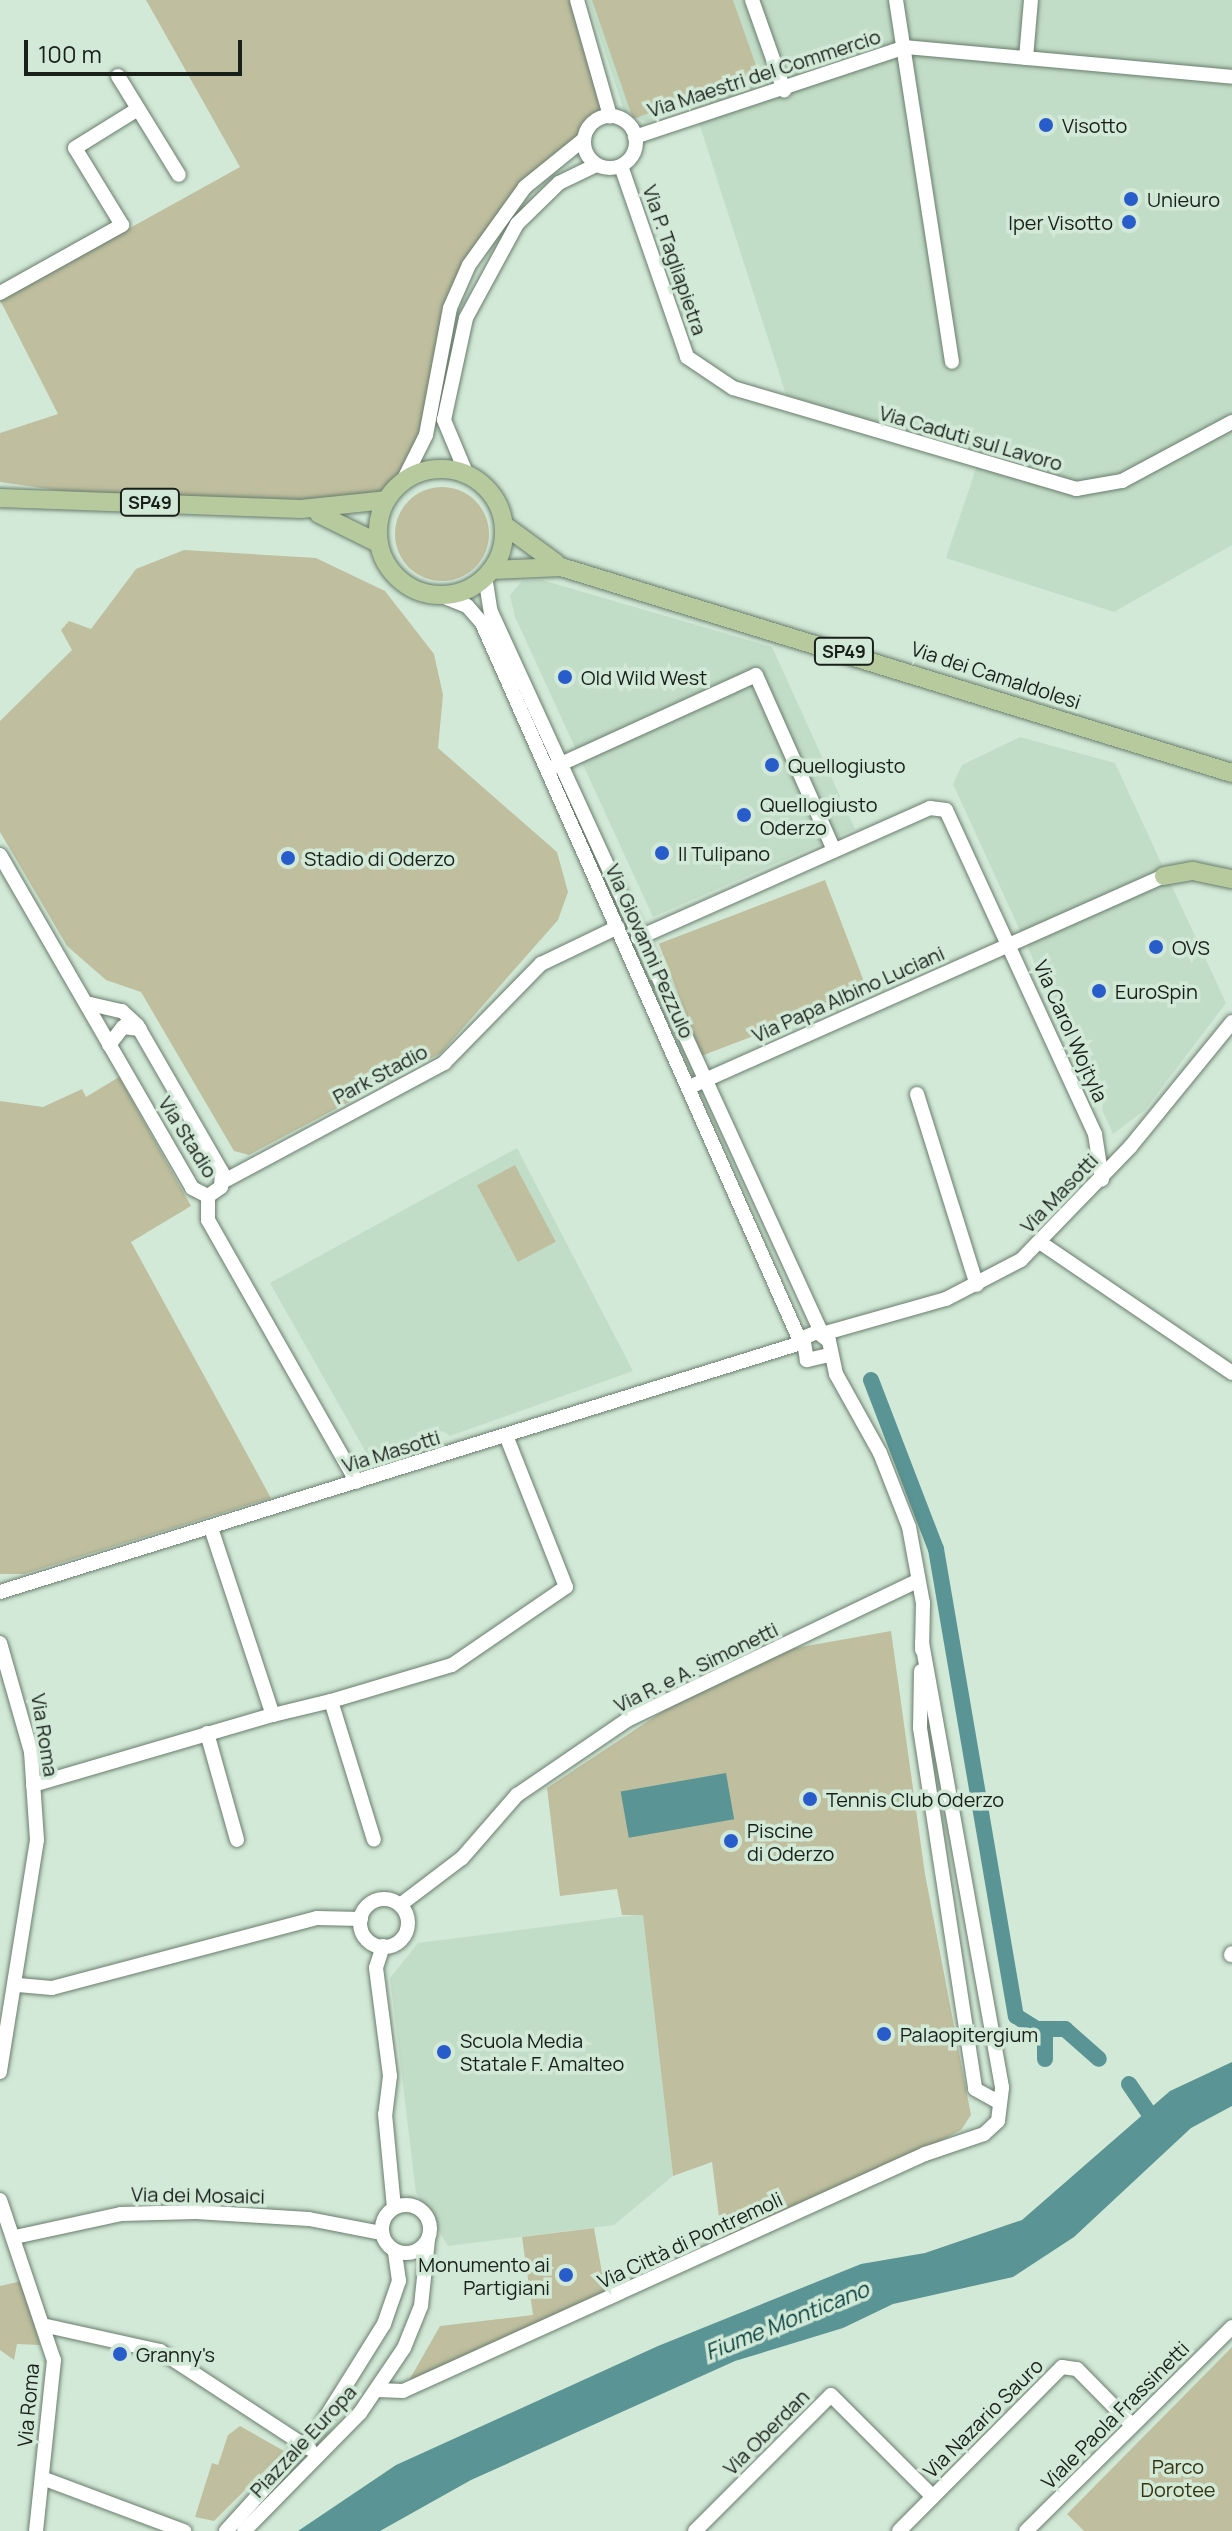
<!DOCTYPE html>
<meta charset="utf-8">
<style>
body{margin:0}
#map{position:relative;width:1232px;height:2531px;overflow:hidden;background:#d3e9d7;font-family:Manrope,sans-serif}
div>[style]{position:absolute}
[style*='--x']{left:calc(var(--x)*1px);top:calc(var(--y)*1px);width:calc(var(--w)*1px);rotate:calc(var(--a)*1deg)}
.built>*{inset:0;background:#c2ddc7}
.green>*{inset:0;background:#bfbf9f;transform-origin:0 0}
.round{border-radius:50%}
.water>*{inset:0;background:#5a9494;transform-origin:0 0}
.canal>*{height:16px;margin:-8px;padding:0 8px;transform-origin:8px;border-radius:8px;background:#5a9494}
.roads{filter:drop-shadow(0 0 2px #697d6d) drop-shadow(0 0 2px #697d6d)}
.minor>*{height:14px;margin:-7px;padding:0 7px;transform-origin:7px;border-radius:7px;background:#fff}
.minor>.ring{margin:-7px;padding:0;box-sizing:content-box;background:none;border:14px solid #fff;border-radius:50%}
.major>*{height:18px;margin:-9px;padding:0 9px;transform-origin:9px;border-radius:9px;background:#b6ca9e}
.major>.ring{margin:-9px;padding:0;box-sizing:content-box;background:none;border:18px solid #b6ca9e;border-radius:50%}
.dots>*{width:22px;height:22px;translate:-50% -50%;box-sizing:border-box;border:4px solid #d3e9d7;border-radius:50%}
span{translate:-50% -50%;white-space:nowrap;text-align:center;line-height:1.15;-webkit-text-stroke:7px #d3e9d7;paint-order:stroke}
.shield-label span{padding:2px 6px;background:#d3e9d7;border:2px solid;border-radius:6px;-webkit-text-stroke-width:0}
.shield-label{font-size:18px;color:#182019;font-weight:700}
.street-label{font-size:20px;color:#182019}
.poi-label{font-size:20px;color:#182019}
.left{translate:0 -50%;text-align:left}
.right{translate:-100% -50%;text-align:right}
.park-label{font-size:20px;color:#373510}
.water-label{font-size:22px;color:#023d3d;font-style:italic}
.scale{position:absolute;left:24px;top:40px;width:218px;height:36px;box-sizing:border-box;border:4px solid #182019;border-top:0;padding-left:10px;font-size:24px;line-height:28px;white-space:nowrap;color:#182019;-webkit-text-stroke:6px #d3e9d7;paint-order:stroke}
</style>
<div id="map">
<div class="built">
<i style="clip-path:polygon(588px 0,1232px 0,1232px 545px,1114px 612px,946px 558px,980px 456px,786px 395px,694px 107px,646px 122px,624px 111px)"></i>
<i style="clip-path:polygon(542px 580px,772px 647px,855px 829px,653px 917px,515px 617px,510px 595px,522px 581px)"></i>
<i style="clip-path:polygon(1020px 737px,1115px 763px,1226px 1003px,1145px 1110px,1113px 1134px,953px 784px,962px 765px)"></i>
<i style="clip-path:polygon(517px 1148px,633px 1371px,450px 1436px,442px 1431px,368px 1456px,270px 1283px)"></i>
<i style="clip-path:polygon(643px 1914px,673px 2176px,614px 2225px,448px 2246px,416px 2193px,390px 1978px,418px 1943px)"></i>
</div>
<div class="green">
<i style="clip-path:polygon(146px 0,577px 0,605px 116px,525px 187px,450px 308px,426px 435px,386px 500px,132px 501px,0 482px,0 433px,58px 414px,0 300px,240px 167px)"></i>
<i style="clip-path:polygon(592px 0,733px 0,759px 74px,633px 119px)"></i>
<i class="round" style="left:395px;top:487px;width:94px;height:94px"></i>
<i style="clip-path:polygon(184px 550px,316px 558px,385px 591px,434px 654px,443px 695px,438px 748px,557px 852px,568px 892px,558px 920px,441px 1053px,249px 1155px,234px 1151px,141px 992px,106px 980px,67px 946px,0 832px,0 721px,72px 650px,61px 630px,69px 621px,91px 629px,136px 569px)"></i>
<i style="left:825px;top:880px;width:120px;height:178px;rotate:69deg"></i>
<i style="clip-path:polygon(119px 1077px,191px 1206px,131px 1242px,271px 1498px,24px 1574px,0 1574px,0 1101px,43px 1107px,82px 1089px,86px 1097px)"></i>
<i style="left:515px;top:1165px;width:87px;height:43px;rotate:62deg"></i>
<i style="clip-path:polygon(891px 1631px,925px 1874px,971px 2115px,961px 2130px,926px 2149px,722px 2241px,712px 2162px,673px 2176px,643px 1915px,622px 1915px,617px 1889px,560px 1896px,547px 1788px,689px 1694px,795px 1648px)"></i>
<i style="clip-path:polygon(594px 2228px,607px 2300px,407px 2384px,440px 2326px,533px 2315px,522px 2237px)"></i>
<i style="clip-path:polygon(22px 2281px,40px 2345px,17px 2344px,14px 2360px,0 2350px,0 2286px)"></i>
<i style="clip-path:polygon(1232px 2347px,1232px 2531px,1084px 2531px,1067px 2514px)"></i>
<i style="clip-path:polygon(240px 2426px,284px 2451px,214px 2521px,195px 2517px,212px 2463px,218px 2465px,228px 2435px)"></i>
</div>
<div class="water">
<i style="left:726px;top:1773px;width:47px;height:107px;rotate:80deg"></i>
<i style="clip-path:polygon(1232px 2062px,1232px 2106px,1191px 2128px,1074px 2237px,1013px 2277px,893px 2304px,843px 2328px,735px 2361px,471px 2480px,380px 2531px,298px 2531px,396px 2465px,658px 2346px,861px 2264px,925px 2253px,1022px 2220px,1170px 2091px)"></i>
</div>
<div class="canal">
<i style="--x:871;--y:1380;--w:181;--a:69"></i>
<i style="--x:936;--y:1549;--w:474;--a:80.3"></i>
<i style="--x:1016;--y:2016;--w:25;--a:32"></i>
<i style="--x:1037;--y:2029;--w:28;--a:0"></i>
<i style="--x:1065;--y:2029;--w:45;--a:41.4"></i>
<i style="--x:1045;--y:2059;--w:30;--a:-90"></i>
<i style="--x:1129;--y:2084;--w:50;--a:55.7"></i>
</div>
<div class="roads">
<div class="minor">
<i style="--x:577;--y:0;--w:121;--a:74.1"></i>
<i style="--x:752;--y:0;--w:96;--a:70.4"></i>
<i style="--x:896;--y:0;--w:366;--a:81.2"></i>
<i style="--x:1026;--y:58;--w:58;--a:-85.1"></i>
<i style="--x:118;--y:76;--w:116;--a:58.4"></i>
<i class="ring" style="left:584px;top:116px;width:38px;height:38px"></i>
<i style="--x:635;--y:137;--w:285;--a:-18.4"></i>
<i style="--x:905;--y:47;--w:328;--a:5.2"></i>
<i style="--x:621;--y:166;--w:202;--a:70.9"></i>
<i style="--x:687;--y:357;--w:55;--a:34"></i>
<i style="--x:733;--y:388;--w:358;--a:16.4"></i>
<i style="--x:1076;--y:489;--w:47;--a:-9.9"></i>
<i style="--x:1122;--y:481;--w:125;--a:-28.2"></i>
<i style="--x:0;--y:293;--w:140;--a:-29.1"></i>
<i style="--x:122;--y:225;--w:90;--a:-121.4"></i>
<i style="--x:75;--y:148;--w:74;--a:-31.8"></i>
<i style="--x:467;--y:475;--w:60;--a:-112.7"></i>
<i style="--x:444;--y:420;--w:104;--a:-77.8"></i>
<i style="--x:466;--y:318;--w:107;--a:-61.5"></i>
<i style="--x:517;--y:224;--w:59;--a:-44.3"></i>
<i style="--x:559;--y:183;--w:41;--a:-25.9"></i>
<i style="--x:403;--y:481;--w:51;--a:-63.4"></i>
<i style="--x:426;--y:435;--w:129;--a:-79.3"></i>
<i style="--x:450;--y:308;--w:47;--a:-66.2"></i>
<i style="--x:469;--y:265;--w:96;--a:-54.3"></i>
<i style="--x:525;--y:187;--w:76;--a:-39.1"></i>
<i style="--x:485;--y:576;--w:36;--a:81"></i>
<i style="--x:491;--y:612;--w:794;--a:65.37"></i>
<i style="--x:822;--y:1334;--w:129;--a:-15.8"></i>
<i style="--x:946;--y:1299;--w:85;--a:-27.5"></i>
<i style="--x:1021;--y:1260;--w:158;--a:-46"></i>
<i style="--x:1131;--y:1146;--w:160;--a:-50.8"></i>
<i style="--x:552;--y:768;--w:224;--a:-24.5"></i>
<i style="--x:756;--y:675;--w:192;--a:66"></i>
<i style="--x:0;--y:855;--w:384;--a:60"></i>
<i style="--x:192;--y:1188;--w:18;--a:27"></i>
<i style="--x:638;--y:938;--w:320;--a:-24"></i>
<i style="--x:930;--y:808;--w:16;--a:7"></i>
<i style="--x:946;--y:810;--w:357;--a:65.3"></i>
<i style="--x:1095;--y:1134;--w:46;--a:81.2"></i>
<i style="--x:86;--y:1003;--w:37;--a:13"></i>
<i style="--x:122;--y:1011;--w:21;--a:43"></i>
<i style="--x:137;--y:1025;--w:170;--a:60"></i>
<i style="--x:222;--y:1172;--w:15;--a:94"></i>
<i style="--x:221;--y:1187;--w:16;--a:145"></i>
<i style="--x:109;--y:1045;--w:23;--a:-52"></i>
<i style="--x:123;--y:1027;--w:17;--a:7"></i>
<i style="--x:694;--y:1085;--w:514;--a:-23.97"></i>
<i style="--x:917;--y:1094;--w:200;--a:72.6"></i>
<i style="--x:224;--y:1181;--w:250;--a:-28.2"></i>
<i style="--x:444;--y:1063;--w:139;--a:-45.6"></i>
<i style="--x:541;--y:964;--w:85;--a:-25.7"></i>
<i style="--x:208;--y:1196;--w:24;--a:90"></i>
<i style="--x:208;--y:1220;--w:301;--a:60.4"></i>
<i style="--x:1041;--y:1243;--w:231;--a:34.2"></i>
<i style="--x:829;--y:1355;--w:23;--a:167"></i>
<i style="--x:807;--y:1360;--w:22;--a:-100"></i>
<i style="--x:803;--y:1338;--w:15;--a:-23"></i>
<i style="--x:817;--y:1332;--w:15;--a:37"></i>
<i style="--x:829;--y:1341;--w:34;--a:78"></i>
<i style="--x:836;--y:1374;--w:90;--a:60.9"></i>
<i style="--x:880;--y:1453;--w:79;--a:68.6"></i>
<i style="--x:909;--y:1527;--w:77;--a:79.6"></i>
<i style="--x:923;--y:1603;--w:47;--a:91.2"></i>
<i style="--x:211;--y:1528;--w:197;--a:71.7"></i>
<i style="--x:273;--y:1715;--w:60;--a:-13.6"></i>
<i style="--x:331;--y:1701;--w:145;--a:72.8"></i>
<i style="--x:0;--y:1592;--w:839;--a:-17.27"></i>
<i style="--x:801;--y:1343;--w:788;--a:-113.9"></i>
<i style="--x:482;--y:623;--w:23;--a:-131"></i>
<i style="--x:467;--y:606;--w:29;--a:-158"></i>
<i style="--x:0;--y:1643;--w:113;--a:74.1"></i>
<i style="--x:31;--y:1752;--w:88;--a:86.1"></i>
<i style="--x:37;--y:1840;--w:235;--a:99.1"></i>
<i style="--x:921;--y:1671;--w:57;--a:91"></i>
<i style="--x:920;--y:1728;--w:365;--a:81.3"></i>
<i style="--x:975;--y:2089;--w:26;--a:29"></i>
<i style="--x:331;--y:1701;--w:126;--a:-16.6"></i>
<i style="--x:452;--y:1665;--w:138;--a:-34.4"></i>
<i style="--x:566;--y:1587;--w:160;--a:-111.6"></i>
<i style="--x:207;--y:1733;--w:111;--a:74.3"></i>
<i style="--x:33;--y:1785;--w:250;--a:-16.3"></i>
<i class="ring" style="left:360px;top:1899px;width:34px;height:34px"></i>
<i style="--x:400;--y:1905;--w:78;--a:-37.2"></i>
<i style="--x:462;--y:1858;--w:84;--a:-48.9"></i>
<i style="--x:517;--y:1795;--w:133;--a:-34.3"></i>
<i style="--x:627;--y:1720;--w:319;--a:-25.6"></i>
<i style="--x:383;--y:1946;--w:23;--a:108"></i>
<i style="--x:376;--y:1968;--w:109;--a:82.6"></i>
<i style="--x:390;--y:2076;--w:38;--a:97"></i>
<i style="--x:385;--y:2114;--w:93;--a:84.5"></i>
<i style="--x:1231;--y:1955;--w:2;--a:-63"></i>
<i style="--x:18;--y:1985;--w:34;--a:5"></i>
<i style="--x:52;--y:1988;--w:274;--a:-14.8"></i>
<i style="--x:317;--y:1918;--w:44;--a:1.3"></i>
<i style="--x:0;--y:2200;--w:169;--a:71.4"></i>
<i style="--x:54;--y:2360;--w:172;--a:96"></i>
<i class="ring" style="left:382px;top:2205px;width:34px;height:34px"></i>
<i style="--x:15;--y:2237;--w:108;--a:-12.2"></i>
<i style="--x:121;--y:2214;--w:75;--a:-1.5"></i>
<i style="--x:196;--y:2212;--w:113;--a:3.5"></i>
<i style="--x:309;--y:2219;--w:73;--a:11"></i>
<i style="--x:47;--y:2326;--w:116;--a:12.5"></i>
<i style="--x:160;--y:2351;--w:179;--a:33.2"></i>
<i style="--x:377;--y:2390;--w:26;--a:2"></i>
<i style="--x:403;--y:2391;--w:573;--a:-24.42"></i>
<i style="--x:925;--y:2154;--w:62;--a:-18.7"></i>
<i style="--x:984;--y:2134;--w:19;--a:-43"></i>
<i style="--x:998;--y:2121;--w:34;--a:-83"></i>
<i style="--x:1002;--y:2087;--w:452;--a:-100.2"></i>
<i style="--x:42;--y:2478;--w:152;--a:20.5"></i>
<i style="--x:226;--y:2531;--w:139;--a:-47.9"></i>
<i style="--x:319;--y:2428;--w:123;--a:-58"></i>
<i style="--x:384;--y:2324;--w:46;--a:-70.8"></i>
<i style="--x:399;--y:2281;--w:30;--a:-98"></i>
<i style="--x:244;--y:2531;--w:165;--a:-45.5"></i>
<i style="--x:360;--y:2413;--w:78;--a:-55.9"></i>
<i style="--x:404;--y:2348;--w:45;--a:-68"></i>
<i style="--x:421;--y:2306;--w:67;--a:-84"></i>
<i style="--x:695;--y:2531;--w:192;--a:-45"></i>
<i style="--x:831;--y:2395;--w:144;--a:45"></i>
<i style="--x:899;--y:2531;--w:231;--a:-45.2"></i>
<i style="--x:1062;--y:2367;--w:15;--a:8"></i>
<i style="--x:1077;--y:2369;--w:78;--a:45.5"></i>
<i style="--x:1026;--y:2531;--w:290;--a:-44.7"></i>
</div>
<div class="major">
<i class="ring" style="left:378px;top:469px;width:108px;height:108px"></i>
<i style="--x:0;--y:498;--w:301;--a:2.1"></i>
<i style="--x:301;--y:509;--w:85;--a:-6"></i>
<i style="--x:319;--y:514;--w:66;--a:26.2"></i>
<i style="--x:504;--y:525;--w:64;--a:36.2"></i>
<i style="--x:492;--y:570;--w:69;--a:-2.5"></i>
<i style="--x:561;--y:567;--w:702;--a:17.07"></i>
<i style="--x:1164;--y:876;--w:29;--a:-10"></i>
<i style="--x:1193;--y:871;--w:40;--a:12"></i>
</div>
</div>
<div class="dots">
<i style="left:1046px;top:125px;background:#285cca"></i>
<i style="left:1131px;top:199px;background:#285cca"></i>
<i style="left:1129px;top:222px;background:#285cca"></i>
<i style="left:565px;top:677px;background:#285cca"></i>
<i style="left:772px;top:765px;background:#285cca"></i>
<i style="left:744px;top:815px;background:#285cca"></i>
<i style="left:662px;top:853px;background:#285cca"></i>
<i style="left:288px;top:858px;background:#285cca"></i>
<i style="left:1156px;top:947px;background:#285cca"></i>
<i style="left:1099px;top:991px;background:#285cca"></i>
<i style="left:810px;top:1799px;background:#285cca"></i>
<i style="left:731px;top:1841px;background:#285cca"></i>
<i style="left:884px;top:2034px;background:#285cca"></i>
<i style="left:444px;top:2052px;background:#285cca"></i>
<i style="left:566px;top:2275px;background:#285cca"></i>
<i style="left:120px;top:2354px;background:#285cca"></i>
</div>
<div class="shield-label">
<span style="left:150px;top:502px">SP49</span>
<span style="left:844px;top:651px">SP49</span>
</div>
<div class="street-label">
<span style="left:764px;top:73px;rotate:-18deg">Via Maestri del Commercio</span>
<span style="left:675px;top:260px;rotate:71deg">Via P. Tagliapietra</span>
<span style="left:971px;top:438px;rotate:16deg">Via Caduti sul Lavoro</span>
<span style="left:996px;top:675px;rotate:18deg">Via dei Camaldolesi</span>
<span style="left:650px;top:951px;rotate:66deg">Via Giovanni Pezzulo</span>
<span style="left:848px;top:994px;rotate:-24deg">Via Papa Albino Luciani</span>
<span style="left:1071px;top:1031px;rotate:66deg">Via Carol Wojtyla</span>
<span style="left:380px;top:1074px;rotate:-28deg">Park Stadio</span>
<span style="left:188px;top:1137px;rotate:58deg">Via Stadio</span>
<span style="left:1059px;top:1193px;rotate:-46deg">Via Masotti</span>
<span style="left:391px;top:1451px;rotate:-17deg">Via Masotti</span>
<span style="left:696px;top:1667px;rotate:-26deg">Via R. e A. Simonetti</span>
<span style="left:45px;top:1735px;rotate:81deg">Via Roma</span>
<span style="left:198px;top:2195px;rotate:1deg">Via dei Mosaici</span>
<span style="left:690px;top:2240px;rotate:-25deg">Via Città di Pontremoli</span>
<span style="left:28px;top:2405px;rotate:-85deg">Via Roma</span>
<span style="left:1115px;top:2415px;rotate:-45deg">Viale Paola Frassinetti</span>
<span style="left:983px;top:2418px;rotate:-45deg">Via Nazario Sauro</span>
<span style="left:766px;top:2432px;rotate:-45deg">Via Oberdan</span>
<span style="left:303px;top:2441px;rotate:-47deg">Piazzale Europa</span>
</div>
<div class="poi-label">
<span class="left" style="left:1062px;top:125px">Visotto</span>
<span class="left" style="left:1147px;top:199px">Unieuro</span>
<span class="right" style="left:1113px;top:222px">Iper Visotto</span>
<span class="left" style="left:581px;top:677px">Old Wild West</span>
<span class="left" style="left:788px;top:765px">Quellogiusto</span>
<span class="left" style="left:760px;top:816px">Quellogiusto<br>Oderzo</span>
<span class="left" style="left:678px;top:853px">Il Tulipano</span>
<span class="left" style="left:304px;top:858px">Stadio di Oderzo</span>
<span class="left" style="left:1172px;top:947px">OVS</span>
<span class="left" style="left:1115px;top:991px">EuroSpin</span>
<span class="left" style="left:826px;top:1799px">Tennis Club Oderzo</span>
<span class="left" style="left:747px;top:1842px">Piscine<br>di Oderzo</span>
<span class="left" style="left:900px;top:2034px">Palaopitergium</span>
<span class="left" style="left:460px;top:2052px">Scuola Media<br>Statale F. Amalteo</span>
<span class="right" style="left:550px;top:2276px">Monumento ai<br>Partigiani</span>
<span class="left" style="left:136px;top:2354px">Granny's</span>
</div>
<div class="park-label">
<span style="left:1178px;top:2478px">Parco<br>Dorotee</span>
</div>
<div class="water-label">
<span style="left:787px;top:2321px;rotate:-22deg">Fiume Monticano</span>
</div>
<div class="scale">100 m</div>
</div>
